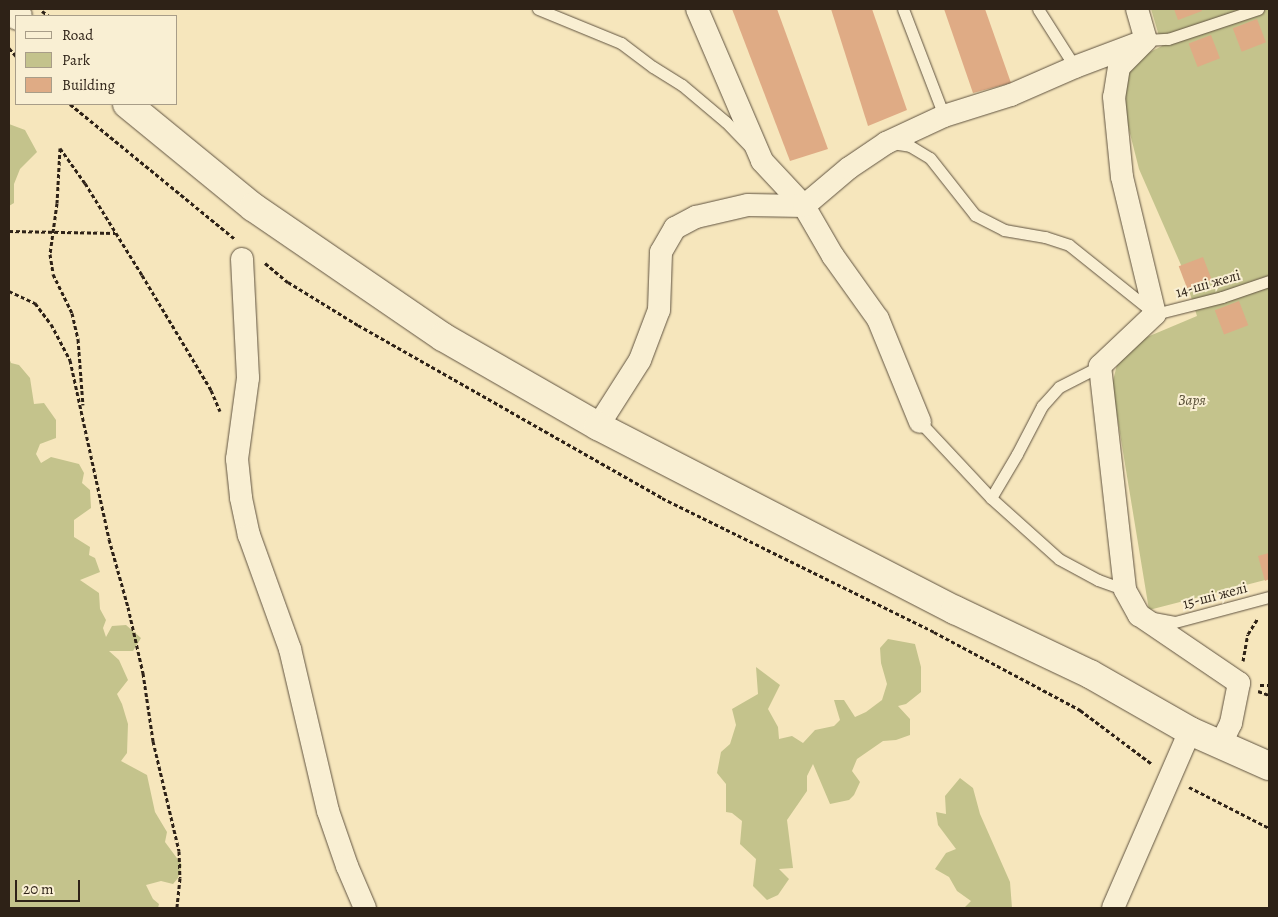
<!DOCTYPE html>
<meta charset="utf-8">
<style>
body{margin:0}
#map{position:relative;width:1278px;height:917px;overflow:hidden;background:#f6e6bc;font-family:Alegreya,serif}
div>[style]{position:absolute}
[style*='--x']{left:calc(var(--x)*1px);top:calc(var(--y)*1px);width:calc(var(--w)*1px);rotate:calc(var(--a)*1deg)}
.green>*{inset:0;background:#c4c38c}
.building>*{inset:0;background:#dfab85;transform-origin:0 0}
.path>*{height:3px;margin-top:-1.5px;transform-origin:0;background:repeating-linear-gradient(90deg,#2e2217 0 4px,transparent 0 6.5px)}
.roads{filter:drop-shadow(0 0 1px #605340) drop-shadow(0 0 1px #605340)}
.lane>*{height:11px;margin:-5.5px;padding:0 5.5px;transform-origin:5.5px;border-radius:5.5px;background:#f9efd3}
.street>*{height:22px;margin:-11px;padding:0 11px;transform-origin:11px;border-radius:11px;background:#f9efd3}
.secondary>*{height:28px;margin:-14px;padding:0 14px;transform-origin:14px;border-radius:14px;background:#f9efd3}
span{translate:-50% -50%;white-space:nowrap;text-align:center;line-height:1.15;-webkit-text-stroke:4px #f9efd3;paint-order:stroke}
.street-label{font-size:15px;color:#2e2217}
.park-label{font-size:15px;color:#5b523a;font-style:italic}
.frame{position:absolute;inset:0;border:10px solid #2e2217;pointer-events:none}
.legend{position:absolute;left:15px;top:15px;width:162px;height:90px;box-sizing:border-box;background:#f9efd3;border:1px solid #a89d88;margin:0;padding:6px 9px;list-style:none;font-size:15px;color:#2e2217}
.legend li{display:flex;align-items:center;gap:10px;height:25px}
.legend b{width:25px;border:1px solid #a89d88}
.scale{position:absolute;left:15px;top:880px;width:65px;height:22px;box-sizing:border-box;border:2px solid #2e2217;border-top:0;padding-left:6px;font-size:15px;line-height:18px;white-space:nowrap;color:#2e2217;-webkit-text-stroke:4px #f9efd3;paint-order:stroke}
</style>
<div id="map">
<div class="green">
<i style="clip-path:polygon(1151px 9px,1269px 9px,1269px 579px,1149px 610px,1112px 385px,1121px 348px,1197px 316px,1181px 265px,1139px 169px,1123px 106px,1127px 73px,1146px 54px,1162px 46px)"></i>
<i style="clip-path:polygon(9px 124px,25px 130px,37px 152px,20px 169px,14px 184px,14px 203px,9px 206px)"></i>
<i style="clip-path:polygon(9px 358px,11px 363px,19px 365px,30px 378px,34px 404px,44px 403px,56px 420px,56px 438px,40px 444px,36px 454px,41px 463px,51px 457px,79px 464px,84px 473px,82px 483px,90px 490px,91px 508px,74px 520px,74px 537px,90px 547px,89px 555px,95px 558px,100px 572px,80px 580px,99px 593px,100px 609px,106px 620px,103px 628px,106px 637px,112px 626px,126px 625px,141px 638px,133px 651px,109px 651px,119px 660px,128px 680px,117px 694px,122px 704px,128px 724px,127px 753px,121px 761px,147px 775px,155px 812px,167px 832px,165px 842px,182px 865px,178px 878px,173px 884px,161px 881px,146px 885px,153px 899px,159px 904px,158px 908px,9px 908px)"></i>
<i style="clip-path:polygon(888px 639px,915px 644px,921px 667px,921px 692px,906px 704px,898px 706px,910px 719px,910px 735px,896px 740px,883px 741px,857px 759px,852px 771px,860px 782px,854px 795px,849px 800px,830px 804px,813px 764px,807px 776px,807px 791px,787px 820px,793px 868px,779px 869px,789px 879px,778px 895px,767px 900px,753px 886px,756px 859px,740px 844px,742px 821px,732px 813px,726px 812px,726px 784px,717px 773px,721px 752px,730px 744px,736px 725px,732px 709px,758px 694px,756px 667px,780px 685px,768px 709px,778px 727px,779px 739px,792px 736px,803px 743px,815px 730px,834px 726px,840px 720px,834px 700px,844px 700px,855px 717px,866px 712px,882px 700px,887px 684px,881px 663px,880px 648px)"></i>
<i style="clip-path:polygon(960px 778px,973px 788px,980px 814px,1010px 882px,1012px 908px,964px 908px,971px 901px,957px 891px,949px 877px,935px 869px,946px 853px,956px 849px,938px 825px,936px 812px,946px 814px,945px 796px)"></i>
</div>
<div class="building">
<i style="clip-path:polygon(732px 9px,777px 9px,828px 149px,790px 161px)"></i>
<i style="clip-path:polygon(831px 9px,872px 9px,907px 110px,868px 126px)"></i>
<i style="clip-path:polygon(944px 9px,985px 9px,1011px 83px,973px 93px)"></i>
<i style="clip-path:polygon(1174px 9px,1201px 9px,1202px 11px,1178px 20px)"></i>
<i style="left:1257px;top:19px;width:25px;height:26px;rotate:69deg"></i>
<i style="left:1211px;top:35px;width:25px;height:24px;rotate:69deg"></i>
<i style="left:1203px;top:257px;width:25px;height:26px;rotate:69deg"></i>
<i style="left:1239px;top:301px;width:26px;height:26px;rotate:69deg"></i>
<i style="clip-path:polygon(1269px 553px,1269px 579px,1265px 581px,1258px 556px)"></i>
</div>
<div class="path">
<i style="--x:42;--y:11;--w:9;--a:36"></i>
<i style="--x:9;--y:48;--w:11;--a:49"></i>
<i style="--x:70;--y:104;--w:213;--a:39.3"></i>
<i style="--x:60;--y:148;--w:43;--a:54.5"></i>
<i style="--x:85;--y:183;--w:108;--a:58.2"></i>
<i style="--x:142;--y:275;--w:134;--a:59"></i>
<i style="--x:211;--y:390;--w:23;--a:67"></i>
<i style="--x:60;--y:148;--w:55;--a:93.1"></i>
<i style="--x:57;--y:203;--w:51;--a:97.8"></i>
<i style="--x:50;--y:254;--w:20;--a:81"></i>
<i style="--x:53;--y:274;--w:43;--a:64"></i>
<i style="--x:72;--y:313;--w:27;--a:77"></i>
<i style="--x:78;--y:339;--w:66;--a:85.7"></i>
<i style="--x:9;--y:231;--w:106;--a:1.1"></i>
<i style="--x:265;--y:263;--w:30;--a:40"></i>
<i style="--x:288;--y:282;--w:82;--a:31.6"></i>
<i style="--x:358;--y:325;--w:350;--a:29.6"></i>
<i style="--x:662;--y:498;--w:303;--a:26.2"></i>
<i style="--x:934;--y:632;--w:166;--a:28.1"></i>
<i style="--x:1080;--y:710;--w:90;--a:36.9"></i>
<i style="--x:9;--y:291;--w:29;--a:25"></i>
<i style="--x:35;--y:303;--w:26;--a:53"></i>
<i style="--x:51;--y:324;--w:41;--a:62.2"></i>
<i style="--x:70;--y:360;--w:183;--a:77.7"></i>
<i style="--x:109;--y:539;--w:71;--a:74.4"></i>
<i style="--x:128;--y:607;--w:68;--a:77.2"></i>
<i style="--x:143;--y:673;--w:69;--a:81.6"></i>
<i style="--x:153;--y:741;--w:113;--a:76.7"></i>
<i style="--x:179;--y:851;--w:27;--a:88"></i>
<i style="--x:180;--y:878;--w:30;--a:96"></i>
<i style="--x:1243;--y:661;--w:27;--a:-80"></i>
<i style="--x:1248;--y:634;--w:19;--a:-58"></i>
<i style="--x:1260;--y:685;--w:9;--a:0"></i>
<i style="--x:1258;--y:691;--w:12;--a:20"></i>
<i style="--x:1189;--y:787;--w:90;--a:27.1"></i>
</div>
<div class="roads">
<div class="lane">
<i style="--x:538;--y:9;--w:90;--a:22.3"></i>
<i style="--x:621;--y:43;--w:40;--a:37"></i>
<i style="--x:653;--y:67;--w:34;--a:32"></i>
<i style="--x:682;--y:85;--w:57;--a:40.1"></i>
<i style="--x:726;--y:122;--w:35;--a:46"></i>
<i style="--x:903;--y:9;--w:115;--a:69"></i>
<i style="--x:1038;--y:9;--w:69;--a:57.5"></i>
<i style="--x:1146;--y:40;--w:22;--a:-3"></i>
<i style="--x:1168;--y:39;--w:95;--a:-18.4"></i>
<i style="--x:892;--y:143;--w:18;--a:9"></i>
<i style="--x:910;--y:146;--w:23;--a:31"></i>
<i style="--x:930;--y:158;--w:73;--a:51.7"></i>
<i style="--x:975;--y:215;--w:33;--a:27"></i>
<i style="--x:1004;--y:230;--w:42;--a:9.7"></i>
<i style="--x:1045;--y:237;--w:25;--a:18"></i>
<i style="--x:1069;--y:245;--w:110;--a:38.7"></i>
<i style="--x:1155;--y:314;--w:69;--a:-14.2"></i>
<i style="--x:1222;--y:297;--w:50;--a:-18.8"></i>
<i style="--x:920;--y:422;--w:104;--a:46.9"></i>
<i style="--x:991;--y:498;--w:91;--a:41.9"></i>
<i style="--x:1059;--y:559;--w:44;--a:28.3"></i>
<i style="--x:1098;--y:580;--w:29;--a:20"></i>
<i style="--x:991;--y:498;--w:51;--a:-59.4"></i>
<i style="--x:1017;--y:454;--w:54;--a:-62.5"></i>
<i style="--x:1042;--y:406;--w:25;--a:-48"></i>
<i style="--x:1059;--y:387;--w:46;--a:-27.1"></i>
<i style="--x:1153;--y:618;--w:22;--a:10"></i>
<i style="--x:1175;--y:622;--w:97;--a:-14.9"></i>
</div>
<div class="street">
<i style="--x:697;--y:9;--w:165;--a:66.8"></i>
<i style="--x:762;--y:161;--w:62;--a:47"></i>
<i style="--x:804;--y:206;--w:58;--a:59.9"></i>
<i style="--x:833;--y:256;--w:77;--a:54.5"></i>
<i style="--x:878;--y:319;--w:111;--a:67.8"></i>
<i style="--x:1137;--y:9;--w:32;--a:74"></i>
<i style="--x:1146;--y:40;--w:38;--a:135"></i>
<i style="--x:1119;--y:67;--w:30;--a:99"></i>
<i style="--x:1114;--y:97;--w:80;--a:84.3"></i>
<i style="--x:1122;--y:177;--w:141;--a:76.5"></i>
<i style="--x:1155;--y:314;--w:76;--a:136.6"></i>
<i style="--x:1100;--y:366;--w:225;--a:83.6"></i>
<i style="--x:1125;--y:590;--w:29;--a:61"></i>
<i style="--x:1139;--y:615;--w:121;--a:34.2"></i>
<i style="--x:1239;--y:683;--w:41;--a:101.3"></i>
<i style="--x:1231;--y:723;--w:25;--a:116"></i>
<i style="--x:242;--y:259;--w:119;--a:87.1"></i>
<i style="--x:248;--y:378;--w:82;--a:97.7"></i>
<i style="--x:237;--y:459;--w:39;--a:84"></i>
<i style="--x:241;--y:498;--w:38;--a:78"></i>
<i style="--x:249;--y:535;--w:121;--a:70.2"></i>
<i style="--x:290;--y:649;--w:166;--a:76.8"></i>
<i style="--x:328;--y:811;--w:58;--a:70.9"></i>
<i style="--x:347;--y:866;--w:46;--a:66.8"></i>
<i style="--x:598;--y:426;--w:78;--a:-57.5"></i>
<i style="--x:640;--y:360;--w:53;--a:-69.2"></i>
<i style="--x:659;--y:310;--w:58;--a:-88"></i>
<i style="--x:661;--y:252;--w:28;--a:-60"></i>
<i style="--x:675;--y:228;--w:24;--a:-28"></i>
<i style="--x:696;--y:217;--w:53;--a:-13"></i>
<i style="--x:748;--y:205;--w:56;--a:1"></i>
<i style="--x:804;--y:206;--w:59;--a:-40.2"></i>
<i style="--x:849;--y:168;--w:45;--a:-34"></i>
<i style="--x:886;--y:143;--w:64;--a:-25"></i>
<i style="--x:944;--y:116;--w:70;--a:-17.4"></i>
<i style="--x:1011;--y:95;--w:70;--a:-23.6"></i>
<i style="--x:1075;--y:67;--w:68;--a:-20.6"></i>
<i style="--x:1113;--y:908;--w:193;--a:-66.5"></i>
</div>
<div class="secondary">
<i style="--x:9;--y:9;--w:11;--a:38"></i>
<i style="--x:127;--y:104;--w:163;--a:39.3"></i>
<i style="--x:253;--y:207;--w:230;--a:34.4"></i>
<i style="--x:443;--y:337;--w:179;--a:29.9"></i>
<i style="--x:598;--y:426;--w:402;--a:27.3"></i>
<i style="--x:955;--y:610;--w:149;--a:25.4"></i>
<i style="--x:1090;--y:674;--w:115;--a:29.7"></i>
<i style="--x:1190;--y:731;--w:86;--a:23.9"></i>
</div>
</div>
<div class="street-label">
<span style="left:1208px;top:284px;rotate:-16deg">14-ші желі</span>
<span style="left:1215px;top:596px;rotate:-15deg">15-ші желі</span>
</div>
<div class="park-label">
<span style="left:1192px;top:401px">Заря</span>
</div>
<div class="frame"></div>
<ul class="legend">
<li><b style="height:6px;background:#f9efd3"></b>Road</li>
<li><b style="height:14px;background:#c4c38c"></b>Park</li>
<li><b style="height:14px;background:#dfab85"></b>Building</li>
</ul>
<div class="scale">20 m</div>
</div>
